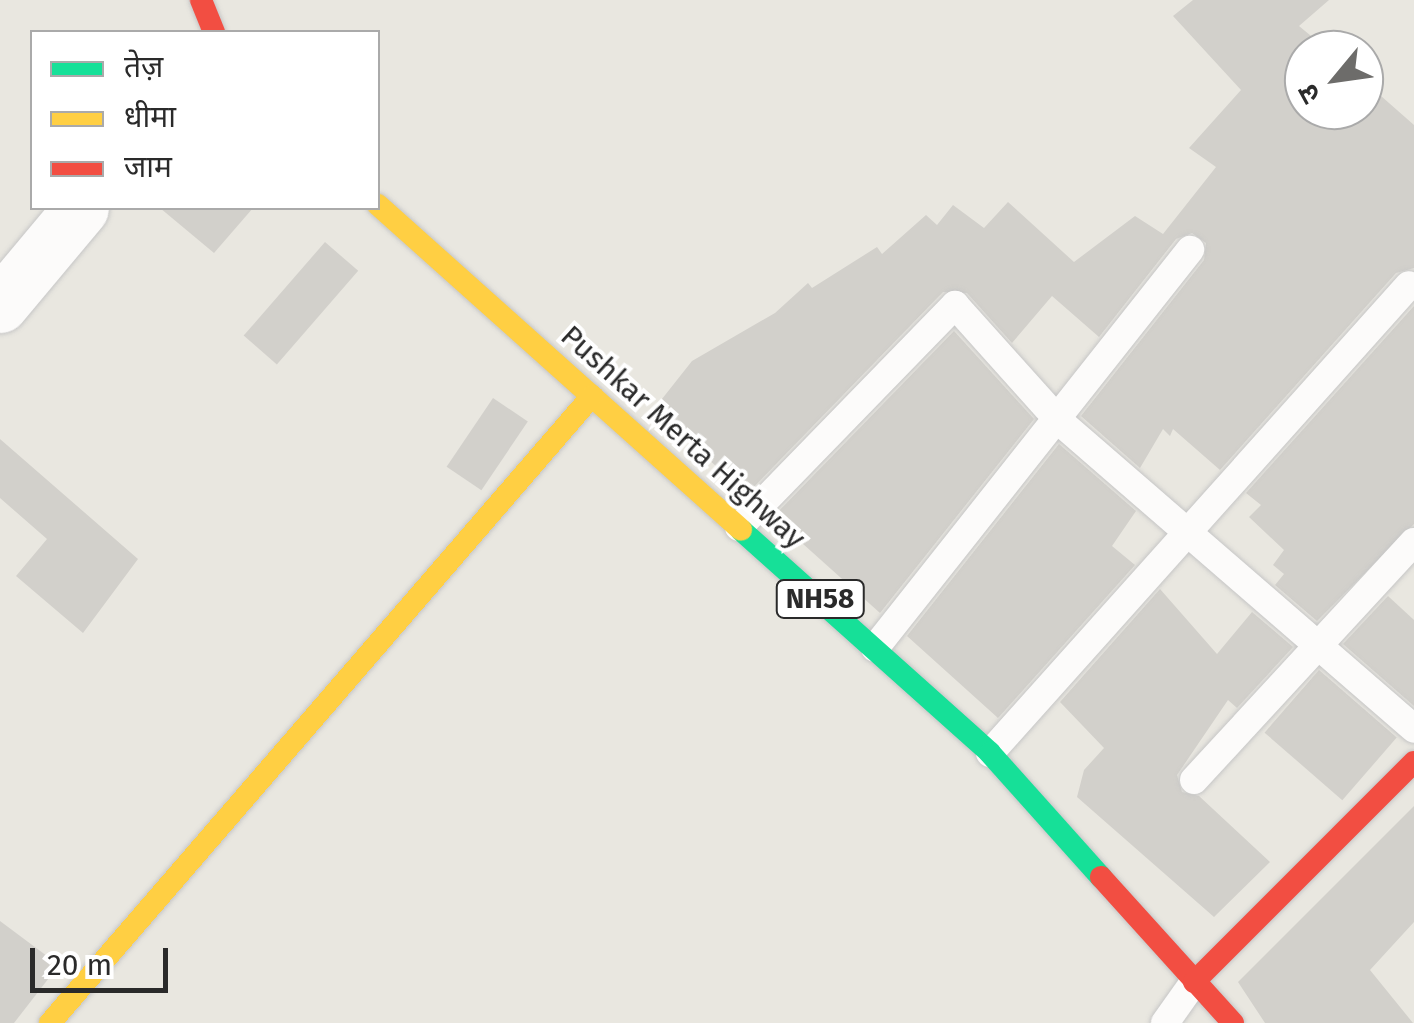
<!DOCTYPE html>
<meta charset="utf-8">
<style>
body{margin:0}
#map{position:relative;width:1414px;height:1023px;overflow:hidden;background:#e9e7e0;font-family:"Fira Sans","Noto Sans Devanagari",sans-serif}
div>[style]{position:absolute}
[style*='--x']{left:calc(var(--x)*1px);top:calc(var(--y)*1px);width:calc(var(--w)*1px);rotate:calc(var(--a)*1deg)}
.building>*{inset:0;background:#d2d0cb;transform-origin:0 0}
.roads{filter:drop-shadow(0 0 2px #c6c6c6) drop-shadow(0 0 2px #c6c6c6)}
.lane>*{height:28px;margin:-14px;padding:0 14px;transform-origin:14px;border-radius:14px;background:#fcfbfa}
.street>*{height:55px;margin:-27.5px;padding:0 27.5px;transform-origin:27.5px;border-radius:27.5px;background:#fcfbfa}
.fast>*{height:22px;margin:-11px;padding:0 11px;transform-origin:11px;border-radius:11px;background:#16e098}
.slow>*{height:22px;margin:-11px;padding:0 11px;transform-origin:11px;border-radius:11px;background:#ffcf43}
.jam>*{height:22px;margin:-11px;padding:0 11px;transform-origin:11px;border-radius:11px;background:#f24e42}
span{translate:-50% -50%;white-space:nowrap;text-align:center;line-height:1.15;-webkit-text-stroke:8px #fff;paint-order:stroke}
.shield-label span{padding:2px 8px;background:#fff;border:2px solid;border-radius:8px;-webkit-text-stroke-width:0}
.shield-label{font-size:28px;color:#2a2a2a;font-weight:700}
.street-label{font-size:30px;color:#2a2a2a}
.legend{position:absolute;left:30px;top:30px;width:350px;height:180px;box-sizing:border-box;background:#fff;border:2px solid #aaa;margin:0;padding:12px 18px;list-style:none;font-size:30px;color:#2a2a2a}
.legend li{display:flex;align-items:center;gap:20px;height:50px}
.legend b{width:50px;border:2px solid #aaa}
.north{position:absolute;left:1284px;top:30px;width:100px;height:100px;box-sizing:border-box;background:#fff;border:2px solid #aaa;border-radius:50%;rotate:241deg;font-size:28px;font-weight:700;line-height:40px;text-align:center;color:#2a2a2a}
.north::after{content:'';display:block;margin:auto;width:35px;height:45px;background:#6d6c6a;clip-path:polygon(50% 0,100% 100%,50% 72%,0 100%)}
.scale{position:absolute;left:30px;top:948px;width:138px;height:45px;box-sizing:border-box;border:5px solid #2a2a2a;border-top:0;padding-left:12px;font-size:30px;line-height:35px;white-space:nowrap;color:#2a2a2a;-webkit-text-stroke:8px #fff;paint-order:stroke}
</style>
<div id="map">
<div class="building">
<i style="clip-path:polygon(1193px 0,1329px 0,1299px 26px,1328px 50px,1304px 50px,1304px 110px,1364px 110px,1364px 81px,1414px 125px,1414px 268px,1396px 273px,1220px 470px,1173px 429px,1170px 436px,1163px 429px,1140px 468px,1081px 416px,1204px 260px,1206px 243px,1192px 233px,1176px 239px,1099px 337px,1052px 296px,1012px 343px,967px 293px,943px 292px,747px 494px,687px 440px,658px 404px,692px 361px,775px 313px,808px 283px,812px 288px,877px 247px,882px 254px,926px 215px,937px 225px,953px 205px,984px 228px,1008px 202px,1074px 262px,1135px 216px,1163px 234px,1216px 167px,1189px 148px,1241px 90px,1173px 16px)"></i>
<i style="clip-path:polygon(160px 208px,253px 208px,214px 253px)"></i>
<i style="left:325px;top:242px;width:44px;height:124px;rotate:41deg"></i>
<i style="clip-path:polygon(1414px 306px,1414px 524px,1317px 621px,1275px 585px,1284px 574px,1273px 565px,1284px 550px,1249px 517px,1261px 505px,1246px 493px)"></i>
<i style="clip-path:polygon(954px 331px,1034px 419px,880px 613px,773px 517px)"></i>
<i style="left:493px;top:398px;width:42px;height:83px;rotate:34deg"></i>
<i style="clip-path:polygon(0 439px,138px 559px,83px 633px,16px 576px,47px 539px,0 498px)"></i>
<i style="clip-path:polygon(1059px 444px,1136px 511px,1112px 546px,1135px 565px,998px 718px,907px 636px)"></i>
<i style="clip-path:polygon(1160px 589px,1217px 654px,1252px 612px,1293px 647px,1237px 708px,1228px 700px,1177px 775px,1182px 792px,1199px 796px,1270px 862px,1214px 917px,1077px 797px,1084px 770px,1104px 748px,1060px 702px)"></i>
<i style="clip-path:polygon(1388px 596px,1414px 620px,1414px 706px,1343px 644px)"></i>
<i style="left:1319px;top:670px;width:103px;height:83px;rotate:41deg"></i>
<i style="clip-path:polygon(1414px 806px,1414px 922px,1370px 970px,1413px 1023px,1265px 1023px,1238px 982px)"></i>
<i style="clip-path:polygon(0 921px,59px 965px,14px 1023px,0 1023px)"></i>
</div>
<div class="roads">
<div class="lane">
<i style="--x:739;--y:527;--w:310;--a:-45.8"></i>
<i style="--x:955;--y:305;--w:156;--a:48.1"></i>
<i style="--x:1059;--y:421;--w:470;--a:40.9"></i>
<i style="--x:875;--y:648;--w:508;--a:-51.64"></i>
<i style="--x:990;--y:753;--w:628;--a:-48.16"></i>
<i style="--x:1194;--y:780;--w:324;--a:-47.3"></i>
<i style="--x:1165;--y:1023;--w:50;--a:-54.7"></i>
</div>
<div class="street">
<i style="--x:0;--y:305;--w:126;--a:-50.1"></i>
</div>
<div class="fast">
<i style="--x:741;--y:530;--w:334;--a:41.8"></i>
<i style="--x:990;--y:753;--w:166;--a:48.2"></i>
</div>
<div class="slow">
<i style="--x:378;--y:205;--w:487;--a:41.8"></i>
<i style="--x:50;--y:1023;--w:829;--a:-49.16"></i>
</div>
<div class="jam">
<i style="--x:201;--y:0;--w:35;--a:68"></i>
<i style="--x:1101;--y:877;--w:197;--a:47.9"></i>
<i style="--x:1194;--y:982;--w:311;--a:-45"></i>
</div>
</div>
<div class="shield-label">
<span style="left:820px;top:599px">NH58</span>
</div>
<div class="street-label">
<span style="left:683px;top:437px;rotate:42deg">Pushkar Merta Highway</span>
</div>
<ul class="legend">
<li><b style="height:12px;background:#16e098"></b>तेज़</li>
<li><b style="height:12px;background:#ffcf43"></b>धीमा</li>
<li><b style="height:12px;background:#f24e42"></b>जाम</li>
</ul>
<div class="north">उ</div>
<div class="scale">20 m</div>
</div>
